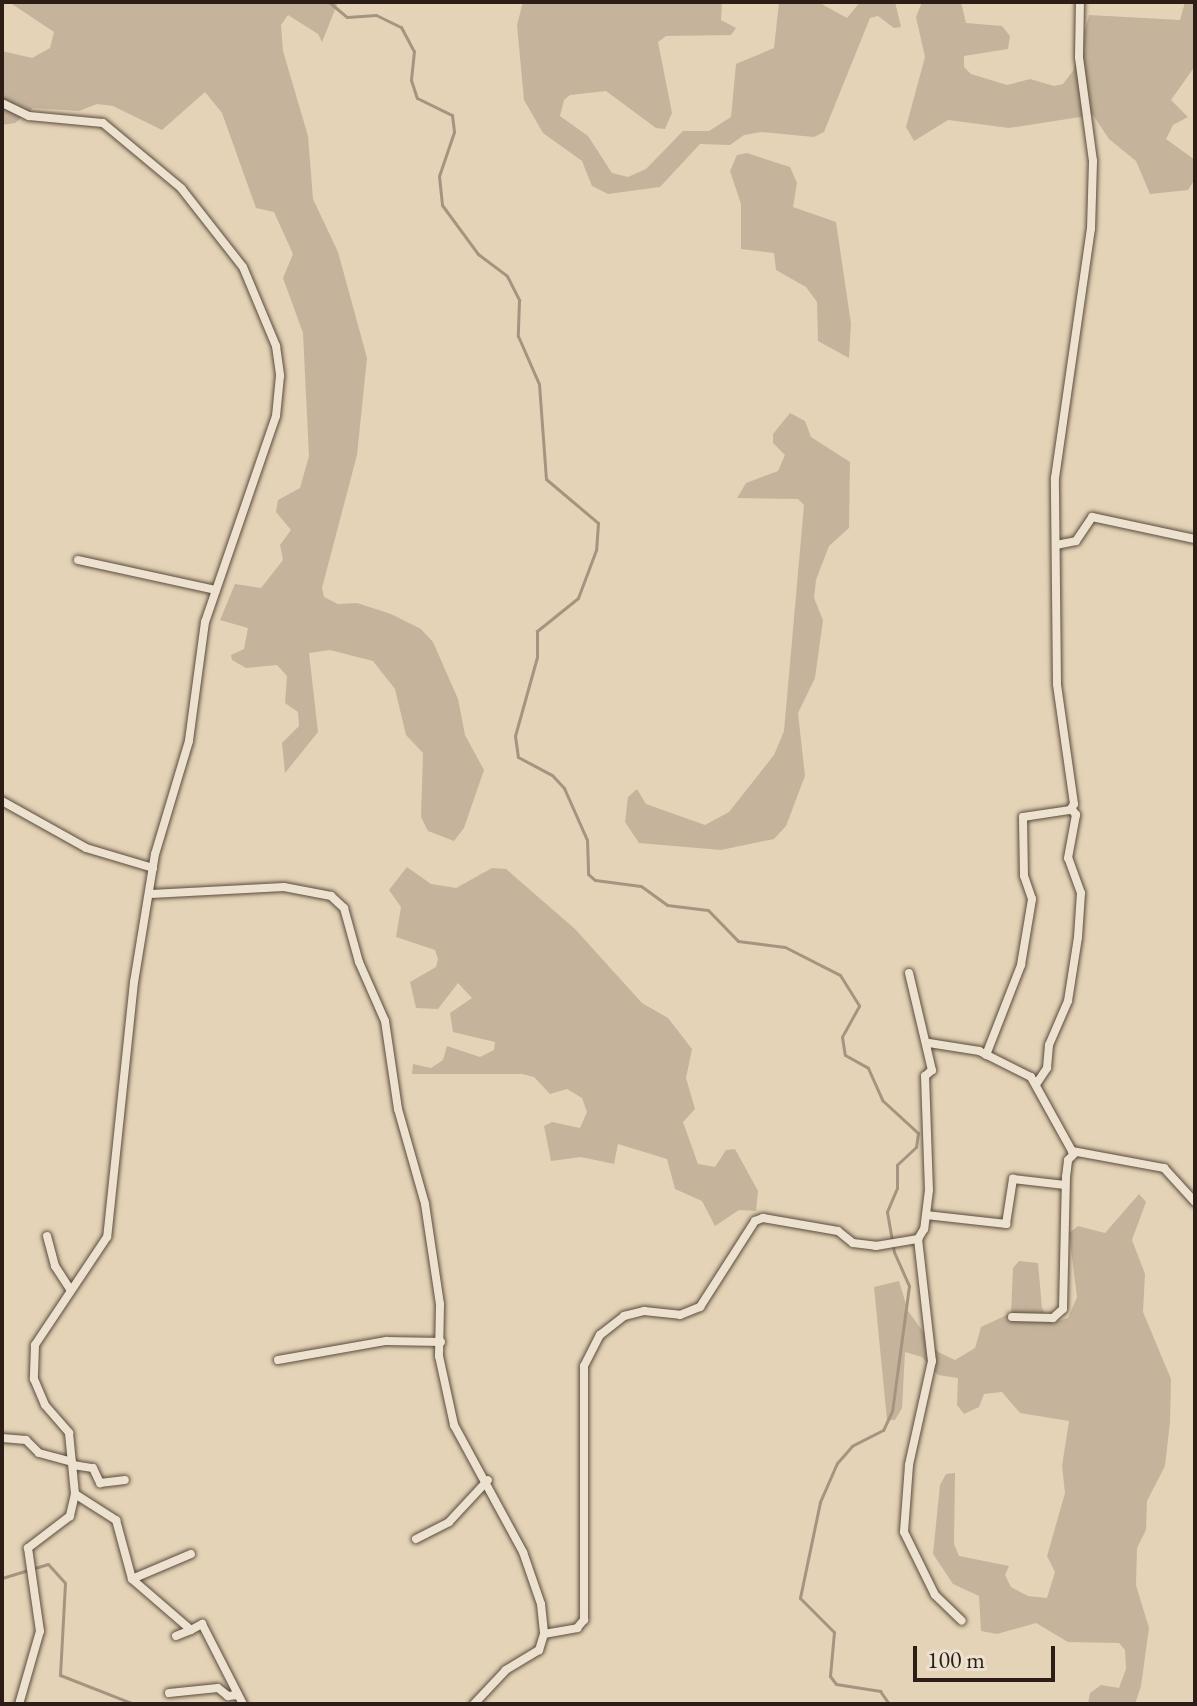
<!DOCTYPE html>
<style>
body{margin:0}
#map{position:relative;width:1197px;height:1706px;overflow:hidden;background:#e4d3b6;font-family:"EB Garamond",serif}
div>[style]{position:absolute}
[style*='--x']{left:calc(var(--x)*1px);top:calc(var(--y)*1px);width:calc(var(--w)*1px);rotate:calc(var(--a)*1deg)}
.green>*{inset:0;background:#c5b49b}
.stream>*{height:3px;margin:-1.5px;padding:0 1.5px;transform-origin:1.5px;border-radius:1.5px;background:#a59580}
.roads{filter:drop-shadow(0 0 2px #5a4b3e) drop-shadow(0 0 2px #5a4b3e)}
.street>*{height:8px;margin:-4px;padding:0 4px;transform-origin:4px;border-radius:4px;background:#ede2d0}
span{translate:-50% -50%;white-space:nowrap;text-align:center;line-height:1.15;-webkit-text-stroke:7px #ede2d0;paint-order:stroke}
.frame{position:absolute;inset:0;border:4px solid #2c1e16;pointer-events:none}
.scale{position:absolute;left:913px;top:1646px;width:142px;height:36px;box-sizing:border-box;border:4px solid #2c1e16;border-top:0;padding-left:10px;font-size:24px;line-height:28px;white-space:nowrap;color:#2c1e16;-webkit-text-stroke:6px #ede2d0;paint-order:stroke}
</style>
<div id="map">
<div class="green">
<i style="clip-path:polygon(9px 2px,338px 2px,322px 42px,318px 34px,288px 15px,281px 25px,283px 51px,308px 136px,313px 199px,338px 252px,367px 358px,357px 455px,322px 588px,324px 597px,338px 604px,357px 603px,391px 614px,421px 629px,433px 642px,458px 699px,465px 735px,484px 770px,464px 828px,454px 841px,428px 831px,421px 817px,423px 753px,406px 735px,395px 689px,373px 661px,330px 650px,309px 653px,318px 732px,285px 773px,282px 743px,299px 726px,298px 712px,285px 703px,287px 676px,277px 665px,246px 668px,232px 660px,231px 655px,244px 649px,248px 628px,220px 620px,235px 584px,261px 588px,283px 560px,280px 545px,291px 530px,276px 512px,278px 500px,300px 488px,309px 456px,303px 333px,283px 278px,293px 254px,274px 212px,256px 208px,222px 113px,205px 92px,162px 130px,113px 106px,97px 104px,79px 111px,33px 108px,15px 123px,2px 125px,2px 51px,32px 58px,50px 48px,54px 32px)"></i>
<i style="clip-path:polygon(523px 2px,722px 2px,721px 20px,736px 28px,731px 35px,666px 36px,658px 42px,672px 113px,665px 129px,656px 128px,606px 91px,570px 95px,564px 100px,560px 116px,588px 136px,612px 173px,628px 177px,646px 169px,683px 131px,709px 131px,731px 117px,736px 64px,774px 48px,779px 2px,818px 2px,847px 18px,860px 2px,895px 2px,901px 27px,894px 28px,878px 16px,870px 18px,824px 132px,814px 137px,762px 132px,744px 135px,730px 145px,700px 144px,660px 187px,608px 194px,592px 186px,582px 161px,543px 133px,524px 100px,517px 25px)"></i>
<i style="clip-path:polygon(922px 2px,961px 2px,966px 23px,1002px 26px,1010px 36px,1008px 49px,964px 56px,964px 67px,971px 74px,1007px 85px,1030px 79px,1054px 86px,1063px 84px,1073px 71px,1089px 15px,1180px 20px,1185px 2px,1195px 2px,1195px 66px,1171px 100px,1188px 117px,1173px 125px,1166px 139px,1195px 160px,1195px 179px,1188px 190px,1150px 194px,1136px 161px,1109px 139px,1093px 115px,1009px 128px,948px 120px,914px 141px,906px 127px,925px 57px,916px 17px)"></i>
<i style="clip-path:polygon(747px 153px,790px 167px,797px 183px,793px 207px,836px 222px,851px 324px,849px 358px,818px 341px,817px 302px,806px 287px,776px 270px,774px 253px,741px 249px,741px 204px,730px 171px,737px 155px)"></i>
<i style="clip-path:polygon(790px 413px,805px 421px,811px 437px,850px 462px,849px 528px,829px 546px,816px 580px,814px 598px,823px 620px,815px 678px,798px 713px,805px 776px,786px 826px,774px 839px,721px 850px,639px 843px,625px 822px,628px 797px,637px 789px,646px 804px,705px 825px,729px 812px,774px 755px,784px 731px,804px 505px,798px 499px,737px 498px,746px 483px,778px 471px,785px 455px,773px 443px,773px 434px)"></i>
<i style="clip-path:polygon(407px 867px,431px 884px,456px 888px,492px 868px,506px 869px,575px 929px,642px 1003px,668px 1018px,692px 1049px,686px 1078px,695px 1109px,683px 1122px,698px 1164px,715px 1167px,726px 1150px,735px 1149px,758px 1191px,756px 1211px,739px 1210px,715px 1226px,702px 1201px,675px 1189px,667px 1159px,618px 1144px,614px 1164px,581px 1157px,551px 1161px,544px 1126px,552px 1122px,580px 1128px,587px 1112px,582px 1098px,567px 1089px,550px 1094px,534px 1077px,522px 1074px,412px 1074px,413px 1064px,431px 1068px,443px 1060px,447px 1046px,480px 1057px,494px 1050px,495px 1042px,453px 1032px,450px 1013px,472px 998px,458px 983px,438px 1009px,416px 1008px,410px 982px,436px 967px,438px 959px,435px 950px,396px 937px,401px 907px,389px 890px)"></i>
<i style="clip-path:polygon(1139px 1194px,1146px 1202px,1132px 1240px,1145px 1274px,1143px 1312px,1171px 1379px,1170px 1422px,1165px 1466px,1147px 1501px,1146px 1530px,1137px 1548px,1136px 1585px,1149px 1628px,1141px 1686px,1135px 1704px,1088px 1704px,1090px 1693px,1101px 1685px,1119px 1688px,1126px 1669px,1125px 1650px,1119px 1643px,1068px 1642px,1036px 1623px,997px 1634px,981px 1631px,979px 1596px,953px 1584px,933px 1554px,940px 1485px,946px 1474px,955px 1473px,954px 1544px,959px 1556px,1009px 1566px,1005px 1575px,1011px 1587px,1028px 1596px,1047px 1598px,1055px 1572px,1047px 1556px,1065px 1493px,1062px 1466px,1069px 1421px,1020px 1413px,1002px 1392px,984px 1394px,979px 1407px,964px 1414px,957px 1405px,958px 1378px,938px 1375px,922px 1357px,905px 1352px,902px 1408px,895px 1420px,887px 1420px,874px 1287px,899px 1281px,908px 1311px,938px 1352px,955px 1360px,975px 1348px,981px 1327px,1011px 1313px,1013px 1268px,1019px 1261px,1038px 1263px,1042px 1308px,1051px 1323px,1068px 1318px,1077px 1297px,1069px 1233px,1078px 1226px,1105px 1233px)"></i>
</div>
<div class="stream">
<i style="--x:329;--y:2;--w:23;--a:40"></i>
<i style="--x:347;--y:17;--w:29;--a:-4"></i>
<i style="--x:376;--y:15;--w:28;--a:26"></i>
<i style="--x:401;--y:27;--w:27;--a:62"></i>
<i style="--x:414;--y:51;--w:29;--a:96"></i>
<i style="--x:411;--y:80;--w:19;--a:72"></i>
<i style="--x:417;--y:98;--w:39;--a:26"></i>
<i style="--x:452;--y:115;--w:17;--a:83"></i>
<i style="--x:454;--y:132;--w:46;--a:108.8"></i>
<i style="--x:439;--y:176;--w:29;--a:84"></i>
<i style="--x:442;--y:205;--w:61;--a:53.7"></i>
<i style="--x:478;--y:254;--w:36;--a:37"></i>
<i style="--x:507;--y:276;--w:27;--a:63"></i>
<i style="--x:519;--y:300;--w:36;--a:92"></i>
<i style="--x:518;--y:336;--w:52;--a:66.4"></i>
<i style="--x:539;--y:384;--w:95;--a:85.8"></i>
<i style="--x:546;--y:479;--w:68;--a:40.2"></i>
<i style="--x:598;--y:523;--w:27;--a:94"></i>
<i style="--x:596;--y:550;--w:51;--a:110.6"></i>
<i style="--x:578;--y:598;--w:53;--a:141.2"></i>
<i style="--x:537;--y:631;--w:26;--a:90"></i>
<i style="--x:537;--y:657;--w:82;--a:105.6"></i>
<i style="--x:515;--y:736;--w:21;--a:82"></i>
<i style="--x:518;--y:757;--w:38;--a:28"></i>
<i style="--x:552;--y:775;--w:18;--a:47"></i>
<i style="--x:564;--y:788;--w:57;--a:66.1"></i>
<i style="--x:587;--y:840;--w:34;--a:88"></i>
<i style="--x:588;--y:874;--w:9;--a:41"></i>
<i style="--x:595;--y:880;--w:46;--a:7.4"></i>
<i style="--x:641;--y:886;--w:32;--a:36"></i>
<i style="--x:667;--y:905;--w:41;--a:7"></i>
<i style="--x:708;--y:910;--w:43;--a:45.9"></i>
<i style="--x:738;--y:941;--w:47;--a:7.3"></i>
<i style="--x:785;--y:947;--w:62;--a:27"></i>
<i style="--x:840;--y:975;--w:36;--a:58"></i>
<i style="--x:859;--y:1006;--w:35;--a:119"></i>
<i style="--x:842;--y:1037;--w:18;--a:81"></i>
<i style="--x:845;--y:1055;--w:26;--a:29"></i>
<i style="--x:868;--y:1068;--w:35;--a:66"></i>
<i style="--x:882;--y:1100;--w:49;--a:42.5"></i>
<i style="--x:918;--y:1133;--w:14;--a:98"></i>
<i style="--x:916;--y:1147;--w:26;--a:137"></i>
<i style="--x:897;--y:1165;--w:23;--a:90"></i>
<i style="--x:897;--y:1188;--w:26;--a:113"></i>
<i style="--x:887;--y:1212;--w:41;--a:80.1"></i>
<i style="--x:894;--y:1252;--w:37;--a:66"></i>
<i style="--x:909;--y:1286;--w:126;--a:97.7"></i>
<i style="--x:892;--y:1411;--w:21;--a:115"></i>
<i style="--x:883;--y:1430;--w:35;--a:153"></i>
<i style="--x:852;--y:1446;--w:23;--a:131"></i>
<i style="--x:837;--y:1463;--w:43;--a:113.6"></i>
<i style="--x:820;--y:1502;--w:98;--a:101.8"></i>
<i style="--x:800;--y:1598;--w:48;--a:45"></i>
<i style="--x:834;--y:1632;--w:44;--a:95.2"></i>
<i style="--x:830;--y:1676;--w:10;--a:53"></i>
<i style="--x:836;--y:1684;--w:45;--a:9"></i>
<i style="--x:880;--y:1691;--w:16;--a:55"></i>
<i style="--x:2;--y:1578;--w:48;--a:-16.9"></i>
<i style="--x:48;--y:1564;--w:25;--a:48"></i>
<i style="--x:65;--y:1583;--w:92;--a:93.1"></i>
<i style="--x:60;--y:1675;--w:79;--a:21.4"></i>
</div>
<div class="roads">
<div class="street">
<i style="--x:2;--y:103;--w:30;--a:26"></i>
<i style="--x:29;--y:116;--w:74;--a:5.4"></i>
<i style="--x:103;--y:123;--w:102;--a:39.8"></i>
<i style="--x:181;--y:188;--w:100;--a:51.9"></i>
<i style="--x:243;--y:267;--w:86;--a:67.3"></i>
<i style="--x:276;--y:346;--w:30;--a:82"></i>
<i style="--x:280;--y:376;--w:40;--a:95.7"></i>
<i style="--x:276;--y:416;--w:218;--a:109"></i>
<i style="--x:205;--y:622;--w:120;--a:97.7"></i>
<i style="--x:189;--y:741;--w:118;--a:106.7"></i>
<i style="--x:155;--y:854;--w:130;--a:99.3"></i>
<i style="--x:134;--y:982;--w:256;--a:96"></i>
<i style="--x:107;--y:1237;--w:130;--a:123.7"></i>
<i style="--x:35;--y:1345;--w:34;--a:92"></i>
<i style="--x:34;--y:1379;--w:28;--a:67"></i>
<i style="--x:45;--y:1405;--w:37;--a:49"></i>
<i style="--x:69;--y:1433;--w:61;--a:84.4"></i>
<i style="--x:75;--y:1494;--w:23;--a:103"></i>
<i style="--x:70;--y:1516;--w:53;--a:142.7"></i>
<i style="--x:28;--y:1548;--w:84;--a:81.8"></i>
<i style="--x:40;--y:1631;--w:76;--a:106"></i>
<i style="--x:1056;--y:545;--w:20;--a:-11"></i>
<i style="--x:1076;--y:541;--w:29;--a:-56"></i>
<i style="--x:1092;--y:517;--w:105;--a:12.1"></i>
<i style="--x:78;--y:560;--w:141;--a:12.3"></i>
<i style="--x:2;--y:801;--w:96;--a:29.2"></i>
<i style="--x:86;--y:848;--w:70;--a:16.6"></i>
<i style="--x:151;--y:894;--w:133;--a:-3"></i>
<i style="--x:284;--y:887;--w:48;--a:10.8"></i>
<i style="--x:331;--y:896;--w:18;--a:43"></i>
<i style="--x:344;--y:908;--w:56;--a:74.5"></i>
<i style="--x:359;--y:962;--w:64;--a:66.2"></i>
<i style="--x:385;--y:1021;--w:89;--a:81.6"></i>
<i style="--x:398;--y:1109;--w:99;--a:74.1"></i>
<i style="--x:425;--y:1204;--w:101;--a:81.5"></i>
<i style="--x:440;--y:1304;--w:52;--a:91.1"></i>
<i style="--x:439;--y:1356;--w:71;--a:77.7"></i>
<i style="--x:454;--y:1425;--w:145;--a:61.5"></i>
<i style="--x:523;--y:1552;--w:55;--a:70.9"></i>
<i style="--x:541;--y:1604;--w:30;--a:84"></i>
<i style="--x:544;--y:1634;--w:17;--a:107"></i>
<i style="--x:539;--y:1650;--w:39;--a:149"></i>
<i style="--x:506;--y:1670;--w:47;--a:133.3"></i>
<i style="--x:909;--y:973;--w:100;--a:76.7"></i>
<i style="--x:932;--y:1070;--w:9;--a:139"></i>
<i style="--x:925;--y:1076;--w:114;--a:88"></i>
<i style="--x:929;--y:1190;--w:39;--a:97"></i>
<i style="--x:924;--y:1229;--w:12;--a:121"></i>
<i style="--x:918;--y:1239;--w:123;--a:83.5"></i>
<i style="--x:932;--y:1361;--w:107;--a:102.5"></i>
<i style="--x:909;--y:1465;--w:67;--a:94.3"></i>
<i style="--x:904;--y:1532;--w:70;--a:63.8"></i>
<i style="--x:935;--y:1595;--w:37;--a:44"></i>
<i style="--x:929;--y:1043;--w:51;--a:9.1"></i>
<i style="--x:979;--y:1051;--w:58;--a:26.6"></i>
<i style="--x:1031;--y:1077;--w:85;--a:61"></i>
<i style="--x:1072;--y:1151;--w:94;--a:10.5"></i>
<i style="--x:1164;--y:1168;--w:46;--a:47.6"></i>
<i style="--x:986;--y:1055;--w:97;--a:-68.7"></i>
<i style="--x:1021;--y:965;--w:67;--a:-80.5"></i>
<i style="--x:1032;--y:899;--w:24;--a:-109"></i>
<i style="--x:1024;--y:876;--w:59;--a:-91"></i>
<i style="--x:1023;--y:817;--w:48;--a:-8.5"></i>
<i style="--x:1070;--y:810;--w:7;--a:-56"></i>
<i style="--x:1074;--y:804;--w:121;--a:-98.1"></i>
<i style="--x:1057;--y:684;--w:206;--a:-90.6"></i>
<i style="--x:1055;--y:478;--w:252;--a:-81.8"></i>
<i style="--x:1091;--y:229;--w:68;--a:-88.3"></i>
<i style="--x:1093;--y:161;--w:105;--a:-97.7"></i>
<i style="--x:1079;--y:57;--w:55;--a:-89"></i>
<i style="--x:1037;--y:1083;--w:18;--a:-56"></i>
<i style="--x:1047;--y:1068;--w:23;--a:-85"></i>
<i style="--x:1049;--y:1045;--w:48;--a:-66.6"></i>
<i style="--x:1068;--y:1001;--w:65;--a:-81.1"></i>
<i style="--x:1078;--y:937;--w:44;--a:-86.1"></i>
<i style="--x:1081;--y:893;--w:37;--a:-110"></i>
<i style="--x:1068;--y:858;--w:44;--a:-79.5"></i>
<i style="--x:1076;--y:815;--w:7;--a:-124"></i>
<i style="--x:926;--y:1215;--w:81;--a:6.4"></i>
<i style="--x:1006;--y:1224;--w:46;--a:-81.2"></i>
<i style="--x:1013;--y:1179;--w:52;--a:6.6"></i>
<i style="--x:47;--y:1236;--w:31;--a:75"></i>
<i style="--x:55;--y:1266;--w:27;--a:57"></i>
<i style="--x:1012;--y:1317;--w:41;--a:1.4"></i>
<i style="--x:1053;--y:1318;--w:13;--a:-42"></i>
<i style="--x:1063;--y:1309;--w:132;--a:-88.7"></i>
<i style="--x:1066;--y:1177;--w:17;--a:-83"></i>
<i style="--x:1068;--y:1160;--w:10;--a:-45"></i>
<i style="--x:278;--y:1360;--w:110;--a:-10"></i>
<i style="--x:386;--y:1341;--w:55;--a:1"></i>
<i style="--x:2;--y:1438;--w:24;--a:5"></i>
<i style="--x:26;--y:1440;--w:18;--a:45"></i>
<i style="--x:39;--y:1453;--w:34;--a:15"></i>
<i style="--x:73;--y:1465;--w:20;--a:9"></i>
<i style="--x:93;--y:1468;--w:17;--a:65"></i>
<i style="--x:100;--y:1483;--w:25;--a:-7"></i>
<i style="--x:75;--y:1494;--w:49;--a:32.4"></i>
<i style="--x:116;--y:1520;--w:61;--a:74.8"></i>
<i style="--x:416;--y:1539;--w:37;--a:-27"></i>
<i style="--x:449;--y:1522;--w:57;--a:-47.1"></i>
<i style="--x:191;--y:1630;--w:13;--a:-29"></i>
<i style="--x:202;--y:1624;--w:90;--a:62.9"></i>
<i style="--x:544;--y:1634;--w:34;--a:-10"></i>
<i style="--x:577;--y:1628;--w:11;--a:-49"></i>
<i style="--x:584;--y:1620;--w:254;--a:-90"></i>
<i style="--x:584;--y:1366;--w:35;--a:-63"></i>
<i style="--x:600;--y:1335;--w:31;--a:-38"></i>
<i style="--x:624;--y:1316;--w:21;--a:-14"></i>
<i style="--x:644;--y:1311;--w:36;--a:6"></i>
<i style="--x:680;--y:1315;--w:22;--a:-22"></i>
<i style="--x:700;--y:1307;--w:102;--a:-57.4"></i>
<i style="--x:755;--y:1221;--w:9;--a:-21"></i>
<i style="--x:763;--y:1218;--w:76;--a:9.8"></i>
<i style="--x:838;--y:1231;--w:19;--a:39"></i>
<i style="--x:853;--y:1243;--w:23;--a:7"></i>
<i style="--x:876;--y:1246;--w:43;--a:-9.5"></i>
<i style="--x:176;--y:1636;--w:16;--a:-22"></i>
<i style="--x:191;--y:1630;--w:78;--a:-139.2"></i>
<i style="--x:132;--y:1579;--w:64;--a:-23"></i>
<i style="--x:169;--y:1693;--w:49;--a:-5.8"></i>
<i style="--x:218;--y:1688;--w:13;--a:39"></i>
<i style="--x:228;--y:1696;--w:10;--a:-6"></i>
</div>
</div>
<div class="frame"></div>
<div class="scale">100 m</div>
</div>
